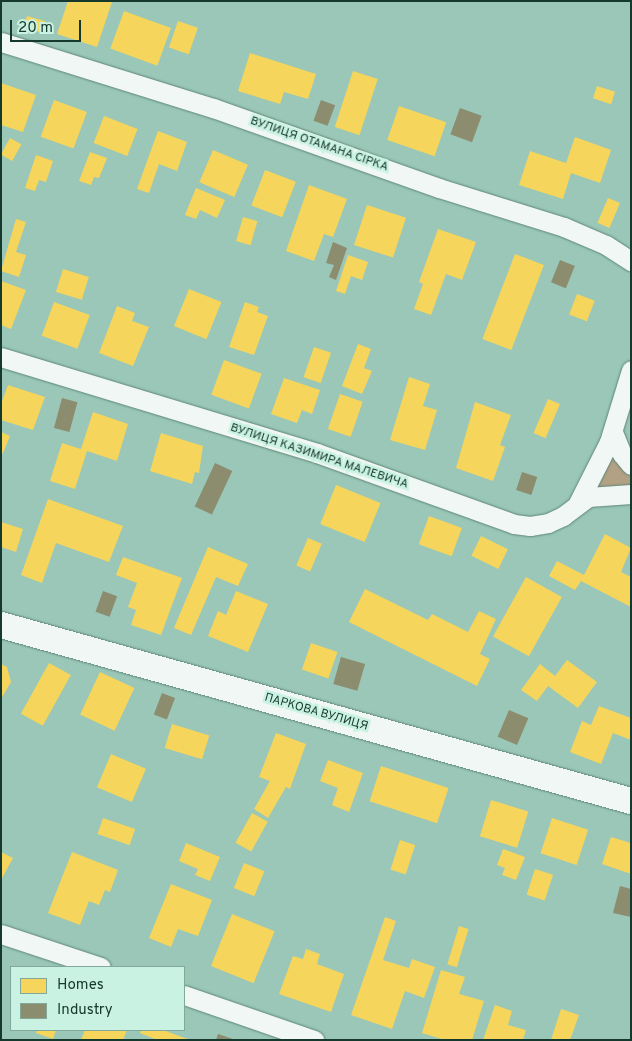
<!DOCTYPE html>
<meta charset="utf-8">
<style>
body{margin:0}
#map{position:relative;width:632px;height:1041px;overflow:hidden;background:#9ac7b7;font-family:Overpass,sans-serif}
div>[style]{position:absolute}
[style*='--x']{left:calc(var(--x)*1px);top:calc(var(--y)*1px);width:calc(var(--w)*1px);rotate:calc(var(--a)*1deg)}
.green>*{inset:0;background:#b3a184}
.homes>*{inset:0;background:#f6d55c;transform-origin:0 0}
.industry>*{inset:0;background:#8c8c6e;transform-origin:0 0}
.roads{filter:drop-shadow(0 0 1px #5f8679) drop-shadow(0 0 1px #5f8679)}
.street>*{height:19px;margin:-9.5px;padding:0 9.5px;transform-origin:9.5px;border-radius:9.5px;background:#f0f7f4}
.secondary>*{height:26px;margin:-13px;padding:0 13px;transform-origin:13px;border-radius:13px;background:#f0f7f4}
span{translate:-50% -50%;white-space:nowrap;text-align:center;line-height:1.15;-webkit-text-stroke:5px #caf2e2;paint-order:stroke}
.street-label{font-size:12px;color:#16392e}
.frame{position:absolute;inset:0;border:2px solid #16392e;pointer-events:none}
.legend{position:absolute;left:10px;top:966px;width:175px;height:65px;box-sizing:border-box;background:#caf2e2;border:1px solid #82a89a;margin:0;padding:6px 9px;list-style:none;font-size:15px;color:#16392e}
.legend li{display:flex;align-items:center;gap:10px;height:25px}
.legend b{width:25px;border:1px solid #82a89a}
.scale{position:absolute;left:10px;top:20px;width:71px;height:22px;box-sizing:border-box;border:2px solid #16392e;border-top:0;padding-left:6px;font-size:15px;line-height:18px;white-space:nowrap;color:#16392e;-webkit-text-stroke:4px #caf2e2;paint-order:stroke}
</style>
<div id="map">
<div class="green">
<i style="clip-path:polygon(610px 458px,614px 458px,631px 476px,631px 487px,595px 488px)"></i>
</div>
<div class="homes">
<i style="clip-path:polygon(68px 1px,112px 2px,97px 47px,57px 34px)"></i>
<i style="left:124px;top:11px;width:50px;height:40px;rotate:20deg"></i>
<i style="left:27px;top:16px;width:19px;height:12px;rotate:16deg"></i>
<i style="left:178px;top:21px;width:21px;height:28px;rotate:19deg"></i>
<i style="clip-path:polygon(250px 53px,316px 74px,308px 99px,284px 92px,280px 104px,238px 91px)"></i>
<i style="left:353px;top:71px;width:26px;height:59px;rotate:18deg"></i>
<i style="clip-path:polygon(1px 83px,36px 95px,23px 132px,1px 125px)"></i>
<i style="left:597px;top:86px;width:19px;height:13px;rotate:18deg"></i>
<i style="left:54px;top:100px;width:35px;height:39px;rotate:20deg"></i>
<i style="left:399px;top:106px;width:50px;height:36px;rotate:19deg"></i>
<i style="left:104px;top:116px;width:36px;height:29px;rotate:21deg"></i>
<i style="clip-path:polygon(158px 131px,187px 142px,177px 171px,159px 164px,149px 193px,137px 189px)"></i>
<i style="clip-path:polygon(575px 137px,611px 150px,600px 183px,571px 173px,563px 199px,519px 185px,530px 151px,566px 163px)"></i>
<i style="left:10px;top:138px;width:13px;height:19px;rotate:29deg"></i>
<i style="left:213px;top:150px;width:38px;height:35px;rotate:23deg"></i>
<i style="clip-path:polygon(90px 152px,107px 158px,99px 178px,94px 177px,91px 185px,79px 181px)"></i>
<i style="clip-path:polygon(36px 155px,53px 161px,46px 182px,39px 180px,35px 191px,25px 188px)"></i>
<i style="left:265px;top:170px;width:33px;height:38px;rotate:21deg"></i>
<i style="clip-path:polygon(309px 185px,347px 199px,333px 237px,324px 234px,314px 261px,286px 251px)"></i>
<i style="clip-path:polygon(196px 188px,225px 200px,217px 218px,200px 210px,196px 219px,185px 215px)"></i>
<i style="left:608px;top:198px;width:13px;height:27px;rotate:23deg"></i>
<i style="left:367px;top:205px;width:41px;height:42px;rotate:18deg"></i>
<i style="left:243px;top:217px;width:15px;height:25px;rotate:16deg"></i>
<i style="clip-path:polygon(16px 219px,26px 222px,16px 252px,26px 255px,19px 277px,1px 271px)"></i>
<i style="clip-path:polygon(438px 229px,476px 242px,462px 280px,446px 274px,431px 315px,414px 309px,423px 284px,419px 282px)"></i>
<i style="left:515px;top:254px;width:31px;height:91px;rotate:21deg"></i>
<i style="clip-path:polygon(348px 255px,368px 262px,362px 280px,351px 276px,345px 294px,336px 291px)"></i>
<i style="left:63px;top:269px;width:27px;height:24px;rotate:17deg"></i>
<i style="clip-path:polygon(1px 281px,26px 290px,11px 329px,1px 325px)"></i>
<i style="left:189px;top:289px;width:35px;height:40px;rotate:22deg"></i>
<i style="left:577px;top:294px;width:19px;height:22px;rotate:21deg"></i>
<i style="left:54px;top:302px;width:38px;height:36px;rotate:20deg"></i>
<i style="clip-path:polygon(245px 302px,259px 307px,257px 312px,268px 316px,254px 355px,229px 347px)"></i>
<i style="clip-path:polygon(117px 306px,135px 313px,132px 321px,149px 327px,133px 366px,99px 353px)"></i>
<i style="clip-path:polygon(358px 344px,371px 349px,364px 368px,372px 371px,362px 394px,342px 386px)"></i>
<i style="left:314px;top:347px;width:18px;height:32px;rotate:19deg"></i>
<i style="left:224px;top:360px;width:40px;height:37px;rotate:20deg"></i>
<i style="clip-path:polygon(409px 377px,430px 384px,423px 406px,437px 410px,425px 450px,390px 440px)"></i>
<i style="clip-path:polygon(284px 378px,320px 390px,312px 414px,302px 410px,297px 423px,271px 414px)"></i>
<i style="clip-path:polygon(8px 385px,45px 397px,33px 430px,1px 420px,1px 404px)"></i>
<i style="left:340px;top:394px;width:24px;height:37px;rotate:19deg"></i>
<i style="left:548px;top:399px;width:13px;height:37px;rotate:23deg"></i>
<i style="clip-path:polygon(475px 402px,511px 415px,500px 445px,505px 447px,493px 481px,456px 468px)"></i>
<i style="clip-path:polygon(93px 412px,128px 424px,117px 461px,87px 451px,75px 489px,50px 481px,62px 443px,81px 449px)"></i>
<i style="clip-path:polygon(1px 432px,10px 436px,3px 453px,1px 453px)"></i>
<i style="clip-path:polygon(161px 433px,203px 446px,199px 473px,195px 472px,192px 484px,150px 471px)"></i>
<i style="left:336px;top:485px;width:48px;height:42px;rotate:22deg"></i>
<i style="clip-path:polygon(48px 499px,123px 526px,109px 562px,56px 543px,42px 583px,21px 575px)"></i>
<i style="left:429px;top:516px;width:35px;height:30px;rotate:20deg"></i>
<i style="clip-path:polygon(1px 522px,23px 529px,16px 552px,1px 547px)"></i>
<i style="clip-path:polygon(605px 534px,631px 548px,621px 572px,631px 577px,631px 607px,581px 581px,575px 590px,549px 576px,557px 561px,584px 575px)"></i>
<i style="left:481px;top:536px;width:30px;height:22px;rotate:26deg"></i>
<i style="left:308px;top:538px;width:15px;height:30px;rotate:23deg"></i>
<i style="clip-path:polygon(208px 547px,248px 564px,238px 586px,216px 577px,191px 635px,174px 628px)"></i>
<i style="clip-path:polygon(123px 557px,182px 578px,161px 635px,131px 625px,136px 610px,128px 607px,137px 583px,116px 575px)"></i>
<i style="left:526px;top:577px;width:41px;height:68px;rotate:29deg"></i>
<i style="clip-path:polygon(365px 589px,428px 620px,432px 614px,468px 632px,479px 611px,496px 619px,480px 654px,490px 659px,477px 686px,349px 622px)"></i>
<i style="clip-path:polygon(236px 591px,268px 604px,248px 652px,208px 636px,218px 611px,226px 615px)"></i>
<i style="left:311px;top:643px;width:28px;height:28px;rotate:19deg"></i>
<i style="clip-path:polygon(567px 660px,597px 682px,578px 708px,548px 686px,537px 701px,521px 690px,540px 664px,555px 676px)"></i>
<i style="left:49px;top:663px;width:25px;height:58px;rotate:29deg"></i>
<i style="clip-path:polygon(1px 664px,7px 667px,11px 682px,1px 699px)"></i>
<i style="left:100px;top:672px;width:38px;height:47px;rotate:25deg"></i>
<i style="clip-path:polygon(599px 706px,631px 718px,631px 740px,613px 733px,601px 764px,570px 752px,582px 721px,591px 725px)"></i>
<i style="left:172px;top:724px;width:39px;height:25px;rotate:17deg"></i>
<i style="clip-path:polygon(276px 733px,306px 744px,290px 789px,286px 787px,268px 818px,254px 809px,270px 781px,259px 777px)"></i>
<i style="left:111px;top:754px;width:38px;height:36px;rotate:23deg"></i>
<i style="clip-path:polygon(328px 760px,363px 773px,349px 812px,332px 805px,338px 788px,320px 781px)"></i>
<i style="left:381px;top:766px;width:71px;height:37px;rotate:18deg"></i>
<i style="left:491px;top:800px;width:39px;height:38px;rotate:17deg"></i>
<i style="left:252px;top:813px;width:18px;height:34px;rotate:29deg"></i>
<i style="left:103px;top:818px;width:34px;height:17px;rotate:19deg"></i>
<i style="left:552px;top:818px;width:38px;height:37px;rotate:18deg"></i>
<i style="clip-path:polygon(611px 837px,631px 843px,631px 874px,602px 864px)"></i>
<i style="left:400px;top:840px;width:16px;height:31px;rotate:18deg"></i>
<i style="clip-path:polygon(186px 843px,220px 857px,210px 881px,195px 875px,198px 869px,179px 861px)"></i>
<i style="clip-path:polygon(503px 849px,525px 857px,516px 880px,502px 875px,505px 868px,497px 865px)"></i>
<i style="clip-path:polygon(1px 852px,13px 858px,1px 880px)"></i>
<i style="clip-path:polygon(72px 852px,118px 870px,110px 892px,105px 890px,99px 905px,89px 901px,80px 925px,48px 913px)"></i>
<i style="left:244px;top:863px;width:22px;height:27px;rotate:22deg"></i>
<i style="left:535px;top:869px;width:19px;height:27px;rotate:18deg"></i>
<i style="clip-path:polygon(171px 884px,212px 900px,198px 936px,178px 929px,171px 947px,149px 938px)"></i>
<i style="left:232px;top:914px;width:46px;height:56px;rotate:22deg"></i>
<i style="clip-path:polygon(385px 917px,396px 921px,383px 960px,409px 968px,412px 959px,435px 967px,424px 998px,405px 991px,392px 1029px,351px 1015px)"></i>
<i style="left:459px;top:926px;width:10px;height:40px;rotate:17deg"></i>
<i style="clip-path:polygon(306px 949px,320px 954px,317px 964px,344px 974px,331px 1012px,279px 994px,293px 956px,303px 959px)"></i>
<i style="clip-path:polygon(441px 970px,465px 977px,459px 994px,484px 1001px,472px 1040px,445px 1040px,422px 1033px)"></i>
<i style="clip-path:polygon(495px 1005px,512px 1011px,508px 1025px,526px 1030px,523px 1040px,483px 1040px)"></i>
<i style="clip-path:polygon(561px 1009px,579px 1015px,570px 1040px,551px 1040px)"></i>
<i style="clip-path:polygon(37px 1030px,56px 1030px,53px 1039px,36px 1033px)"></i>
<i style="clip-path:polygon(85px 1030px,127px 1030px,123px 1040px,81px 1040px)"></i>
<i style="clip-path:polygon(141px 1030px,163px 1030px,190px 1040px,157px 1040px,140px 1033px)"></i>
</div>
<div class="industry">
<i style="left:321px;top:100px;width:15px;height:22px;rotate:20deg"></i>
<i style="left:460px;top:108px;width:23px;height:28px;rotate:20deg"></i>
<i style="clip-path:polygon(333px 242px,347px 248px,336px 280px,329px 277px,334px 265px,326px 263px)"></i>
<i style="left:560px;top:260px;width:16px;height:24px;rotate:22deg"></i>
<i style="left:62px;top:398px;width:16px;height:31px;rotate:15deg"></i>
<i style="left:215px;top:463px;width:19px;height:48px;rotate:25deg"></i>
<i style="left:522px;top:472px;width:16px;height:19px;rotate:18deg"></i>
<i style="left:103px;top:591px;width:15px;height:22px;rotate:20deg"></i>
<i style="left:341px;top:657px;width:25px;height:28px;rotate:16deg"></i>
<i style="left:162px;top:693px;width:14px;height:23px;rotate:21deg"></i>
<i style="left:509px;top:710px;width:21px;height:29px;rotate:23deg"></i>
<i style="clip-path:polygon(620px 886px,631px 889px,631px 917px,613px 913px)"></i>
<i style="clip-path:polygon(218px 1034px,233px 1039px,233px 1040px,216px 1040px)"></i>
</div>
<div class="roads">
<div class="street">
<i style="--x:1;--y:42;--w:222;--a:17.3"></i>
<i style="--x:213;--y:108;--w:240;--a:19.5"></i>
<i style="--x:439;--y:188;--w:131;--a:17.3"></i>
<i style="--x:564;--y:227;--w:46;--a:23.2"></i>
<i style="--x:606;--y:245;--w:30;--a:33"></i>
<i style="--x:1;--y:357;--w:330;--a:16.9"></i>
<i style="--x:317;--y:453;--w:209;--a:19.8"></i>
<i style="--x:514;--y:524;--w:16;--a:7"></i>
<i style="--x:530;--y:526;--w:18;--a:-9"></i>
<i style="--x:548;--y:523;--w:17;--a:-25"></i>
<i style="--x:563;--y:516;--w:31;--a:-37"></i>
<i style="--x:588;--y:497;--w:43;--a:-4"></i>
<i style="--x:613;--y:432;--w:24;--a:68"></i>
<i style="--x:622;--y:454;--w:14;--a:51"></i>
<i style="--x:578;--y:503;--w:68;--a:-63.1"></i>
<i style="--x:609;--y:442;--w:75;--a:-73"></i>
<i style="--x:1;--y:934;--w:105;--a:18.3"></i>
<i style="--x:184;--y:995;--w:138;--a:19.1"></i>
</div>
<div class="secondary">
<i style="--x:1;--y:625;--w:654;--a:15.61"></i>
</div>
</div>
<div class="street-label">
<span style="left:319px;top:145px;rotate:19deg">ВУЛИЦЯ ОТАМАНА СІРКА</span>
<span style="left:319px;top:457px;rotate:18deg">ВУЛИЦЯ КАЗИМИРА МАЛЕВИЧА</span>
<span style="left:316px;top:713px;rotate:16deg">ПАРКОВА ВУЛИЦЯ</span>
</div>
<div class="frame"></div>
<ul class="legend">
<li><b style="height:14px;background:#f6d55c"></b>Homes</li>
<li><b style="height:14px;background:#8c8c6e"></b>Industry</li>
</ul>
<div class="scale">20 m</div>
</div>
